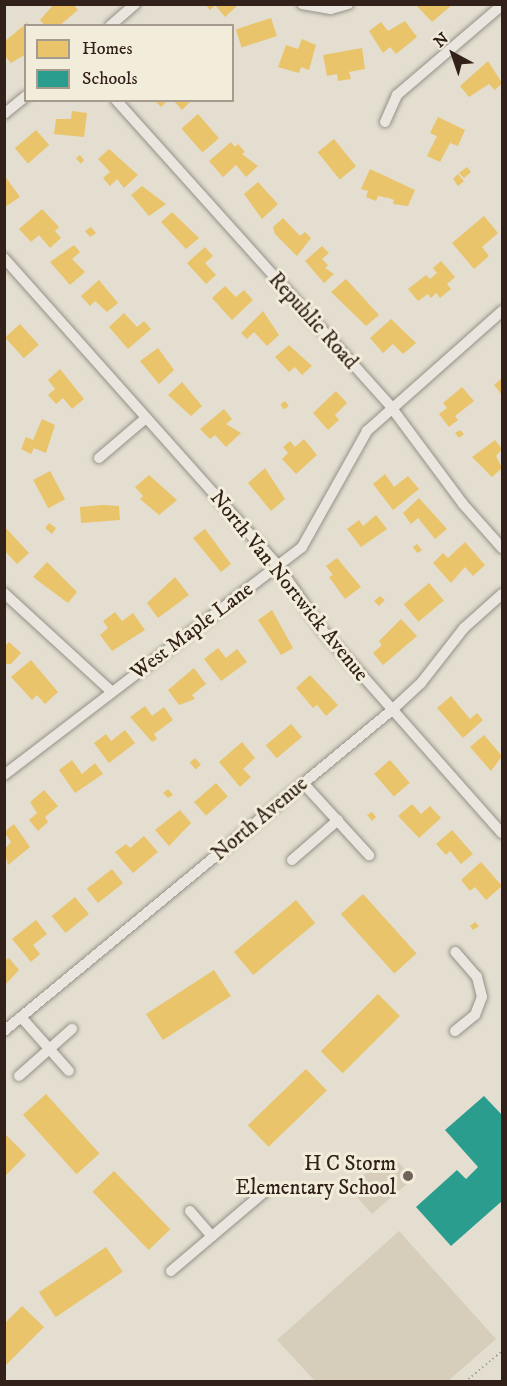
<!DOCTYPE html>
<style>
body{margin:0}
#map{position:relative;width:507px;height:1386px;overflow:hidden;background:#e3decf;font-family:"IM FELL DW Pica",serif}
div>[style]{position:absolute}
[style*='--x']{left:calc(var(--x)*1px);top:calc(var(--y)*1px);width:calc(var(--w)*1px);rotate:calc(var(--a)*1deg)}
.green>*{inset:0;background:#d6cebb}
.homes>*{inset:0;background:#e9c46a;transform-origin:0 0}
.schools>*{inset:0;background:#2a9d8f}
.path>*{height:2px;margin-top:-1px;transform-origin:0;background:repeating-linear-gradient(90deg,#a8a49e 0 1.5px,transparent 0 4.5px)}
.roads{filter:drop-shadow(0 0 2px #969188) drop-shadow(0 0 2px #969188)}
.street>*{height:10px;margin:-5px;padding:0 5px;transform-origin:5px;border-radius:5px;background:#eae6df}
.dots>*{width:16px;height:16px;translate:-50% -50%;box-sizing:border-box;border:3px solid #f2ecdb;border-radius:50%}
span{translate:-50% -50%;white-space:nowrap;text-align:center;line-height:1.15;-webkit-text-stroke:6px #f2ecdb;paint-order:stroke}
.street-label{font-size:21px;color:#32211a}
.poi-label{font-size:21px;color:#32211a}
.right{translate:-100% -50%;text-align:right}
.frame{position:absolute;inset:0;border:6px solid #32211a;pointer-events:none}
.legend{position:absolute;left:24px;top:24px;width:210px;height:78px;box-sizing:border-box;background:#f2ecdb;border:2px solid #a59b8e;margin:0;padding:8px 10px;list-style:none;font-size:18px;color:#32211a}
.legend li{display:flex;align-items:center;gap:12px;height:30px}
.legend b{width:30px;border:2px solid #a59b8e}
.north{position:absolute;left:423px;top:24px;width:60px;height:60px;-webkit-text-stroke:4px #f2ecdb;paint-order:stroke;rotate:320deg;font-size:16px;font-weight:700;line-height:24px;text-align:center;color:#32211a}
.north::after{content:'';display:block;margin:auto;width:21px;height:27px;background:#32211a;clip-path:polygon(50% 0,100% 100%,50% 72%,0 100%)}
</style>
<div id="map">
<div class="green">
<i style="clip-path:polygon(384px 1157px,394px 1158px,410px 1174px,408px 1183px,372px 1214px,349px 1188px)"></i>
<i style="clip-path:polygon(399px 1231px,496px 1339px,448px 1381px,315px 1381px,277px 1340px)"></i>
</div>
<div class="homes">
<i style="clip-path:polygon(54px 4px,73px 4px,78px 10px,59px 26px,45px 26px,40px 20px)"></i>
<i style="clip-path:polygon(205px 4px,239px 4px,225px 17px,215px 5px,210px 10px)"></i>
<i style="clip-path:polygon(415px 4px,453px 4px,432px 22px)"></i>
<i style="left:271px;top:18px;width:19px;height:37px;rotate:72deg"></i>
<i style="clip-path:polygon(405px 21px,417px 37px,396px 54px,390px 47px,383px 53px,369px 31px,381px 22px,388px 31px)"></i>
<i style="clip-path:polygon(28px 22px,26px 54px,11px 63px,4px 55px,4px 42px)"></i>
<i style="clip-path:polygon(302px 39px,316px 45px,309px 70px,301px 67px,299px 73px,278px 67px,286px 45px,298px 49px)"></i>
<i style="clip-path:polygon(362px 48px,365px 69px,349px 72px,351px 79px,338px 81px,337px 74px,327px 76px,323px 55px)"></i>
<i style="clip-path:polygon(488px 61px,502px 83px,495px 90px,489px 84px,469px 97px,460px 86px)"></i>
<i style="clip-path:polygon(154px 100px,168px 100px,161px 107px)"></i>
<i style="clip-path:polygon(173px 100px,192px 100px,182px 110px)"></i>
<i style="clip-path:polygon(72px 111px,87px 113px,84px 137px,54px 134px,56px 119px,71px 119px)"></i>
<i style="left:198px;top:114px;width:32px;height:22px;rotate:49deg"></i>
<i style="clip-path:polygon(438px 117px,465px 130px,458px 146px,450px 143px,440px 162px,427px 156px,437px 136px,430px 133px)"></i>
<i style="left:36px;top:130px;width:20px;height:28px;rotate:49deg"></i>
<i style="left:334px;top:139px;width:35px;height:21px;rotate:51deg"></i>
<i style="clip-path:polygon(231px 142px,235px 147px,238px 144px,245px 152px,242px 154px,258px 166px,246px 177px,236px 165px,223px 177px,209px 161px)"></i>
<i style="clip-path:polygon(109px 149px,138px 175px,124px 188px,117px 179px,110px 186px,103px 178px,110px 172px,98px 159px)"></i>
<i style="clip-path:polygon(80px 155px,84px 160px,81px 164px,76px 158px)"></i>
<i style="clip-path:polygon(467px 167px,471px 172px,464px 178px,459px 173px)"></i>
<i style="clip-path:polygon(370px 169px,415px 190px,408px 206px,393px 204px,394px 200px,389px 198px,378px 196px,376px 201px,366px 197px,368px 191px,361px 189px)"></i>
<i style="clip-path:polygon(458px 174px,464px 181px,458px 186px,453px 179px)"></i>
<i style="clip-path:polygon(4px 175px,20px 197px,5px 207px,4px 206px)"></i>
<i style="clip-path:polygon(258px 182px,278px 204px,262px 219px,244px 194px)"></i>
<i style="clip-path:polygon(142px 186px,166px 204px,149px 216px,131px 195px)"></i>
<i style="clip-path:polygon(42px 209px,59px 227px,55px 231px,61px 238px,50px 248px,39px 235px,31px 242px,19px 229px)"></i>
<i style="clip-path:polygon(172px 212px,199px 238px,186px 249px,161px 222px)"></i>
<i style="clip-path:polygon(484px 216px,498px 233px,482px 247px,489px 256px,474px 269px,452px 243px)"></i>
<i style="clip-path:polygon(283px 218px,300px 236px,305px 232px,311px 238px,297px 256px,275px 234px,273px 227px)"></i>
<i style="clip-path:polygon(91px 227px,96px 233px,90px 237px,85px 231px)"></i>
<i style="clip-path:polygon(74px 245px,80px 252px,72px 259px,85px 272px,70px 285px,50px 262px)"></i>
<i style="clip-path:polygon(322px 246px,329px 253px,322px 259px,328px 265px,325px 268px,334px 274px,324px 283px,305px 261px)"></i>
<i style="clip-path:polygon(205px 247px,213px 256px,205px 263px,216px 275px,206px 284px,187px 263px)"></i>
<i style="clip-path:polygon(441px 261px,455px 277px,447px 284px,451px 289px,440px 298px,436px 293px,431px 298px,428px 294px,418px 301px,408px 289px,426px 275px,430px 279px,437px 273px,433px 268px)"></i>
<i style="clip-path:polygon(346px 279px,379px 315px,366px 326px,331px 292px)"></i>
<i style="clip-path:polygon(99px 280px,118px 303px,107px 312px,95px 301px,90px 306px,81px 296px)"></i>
<i style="clip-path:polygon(225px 286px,236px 297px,244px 290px,253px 300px,232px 320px,212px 298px)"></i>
<i style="clip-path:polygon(263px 311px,279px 335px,267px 346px,254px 332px,247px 339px,241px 333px)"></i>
<i style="clip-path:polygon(124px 313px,137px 327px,144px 321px,151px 329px,128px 349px,109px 327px)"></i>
<i style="clip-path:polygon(391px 319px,416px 343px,403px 354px,393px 344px,383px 353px,370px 338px)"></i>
<i style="left:20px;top:324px;width:28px;height:20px;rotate:48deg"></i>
<i style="clip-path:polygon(289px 345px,312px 366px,302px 375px,295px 367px,289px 372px,275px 357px)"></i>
<i style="clip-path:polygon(158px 348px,174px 370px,159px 384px,140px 361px)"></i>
<i style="clip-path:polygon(60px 369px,84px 399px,72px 409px,63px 398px,56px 404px,48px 395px,55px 389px,48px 380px)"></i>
<i style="clip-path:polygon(502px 378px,502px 395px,494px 385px)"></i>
<i style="clip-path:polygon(182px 382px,202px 406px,191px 416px,168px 395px)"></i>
<i style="clip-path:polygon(462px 387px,474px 401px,455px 416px,458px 420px,449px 427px,439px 414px,447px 408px,443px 403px)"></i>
<i style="clip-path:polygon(336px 391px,347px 403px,335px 415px,339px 420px,328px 430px,313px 413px)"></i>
<i style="left:285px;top:401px;width:6px;height:6px;rotate:51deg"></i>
<i style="clip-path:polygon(224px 409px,232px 419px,226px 424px,241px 433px,226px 447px,215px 435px,210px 439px,200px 429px)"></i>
<i style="clip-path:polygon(42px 419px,55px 425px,46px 453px,34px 448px,31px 454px,21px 449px,26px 437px,33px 440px)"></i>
<i style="clip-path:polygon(460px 430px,464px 434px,459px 438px,455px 433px)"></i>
<i style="clip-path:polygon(304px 439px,317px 455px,296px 474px,282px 459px,288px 453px,283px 447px,290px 441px,295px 447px)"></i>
<i style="clip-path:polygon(495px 440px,502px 449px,496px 456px,502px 468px,492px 477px,472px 457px)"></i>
<i style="clip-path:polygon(265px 468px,285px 499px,271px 511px,248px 483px)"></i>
<i style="left:50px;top:471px;width:32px;height:19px;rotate:62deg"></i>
<i style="clip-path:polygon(385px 474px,394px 487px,408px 476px,419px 489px,393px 510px,373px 484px)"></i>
<i style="clip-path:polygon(149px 475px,177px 500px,159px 515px,140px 499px,143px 496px,135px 487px)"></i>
<i style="clip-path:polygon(419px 498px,447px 529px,435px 539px,418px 518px,411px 524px,403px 513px)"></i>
<i style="clip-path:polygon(102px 505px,119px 506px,120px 520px,81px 523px,80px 507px)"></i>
<i style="clip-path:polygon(376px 515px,387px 529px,361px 547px,347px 529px,359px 520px,363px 526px)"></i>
<i style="clip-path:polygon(49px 523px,56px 528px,52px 534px,45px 528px)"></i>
<i style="clip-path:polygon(4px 526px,29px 553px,17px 564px,4px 550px)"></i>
<i style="clip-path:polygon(205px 529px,231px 564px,221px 572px,193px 538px)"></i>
<i style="clip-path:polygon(465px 542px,485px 565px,473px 576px,465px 567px,451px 583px,433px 563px,443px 553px,448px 558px)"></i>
<i style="clip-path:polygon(417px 544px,422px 550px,417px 553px,413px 547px)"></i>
<i style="clip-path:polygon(337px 558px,361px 587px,345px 599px,329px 577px,333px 575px,326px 566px)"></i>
<i style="clip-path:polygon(47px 562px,77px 592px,68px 603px,33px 577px)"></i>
<i style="clip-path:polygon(175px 577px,189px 595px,158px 618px,147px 603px)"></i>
<i style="left:429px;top:583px;width:23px;height:33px;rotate:50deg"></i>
<i style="clip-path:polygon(380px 596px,385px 600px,379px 606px,374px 601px)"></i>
<i style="clip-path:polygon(272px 610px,293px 648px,281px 655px,258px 620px)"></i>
<i style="clip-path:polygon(115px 612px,122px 621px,133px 613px,145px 630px,112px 651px,100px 635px,108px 628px,103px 621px)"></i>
<i style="clip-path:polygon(401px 619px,417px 636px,383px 665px,373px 653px,382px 645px,379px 641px)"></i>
<i style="clip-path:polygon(9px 642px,21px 653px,11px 664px,4px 664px,4px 647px)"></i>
<i style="clip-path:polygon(218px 648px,226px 658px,237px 649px,247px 662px,221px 681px,204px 659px)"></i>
<i style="clip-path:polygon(31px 660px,58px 692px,45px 704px,37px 695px,32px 700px,11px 677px)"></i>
<i style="clip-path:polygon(194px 668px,206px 684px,192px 695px,195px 699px,179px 705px,168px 690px)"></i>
<i style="clip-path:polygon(310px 675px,338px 705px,326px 716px,317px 705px,313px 708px,296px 688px)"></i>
<i style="clip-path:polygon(451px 696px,470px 719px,477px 713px,483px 720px,463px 738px,437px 708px)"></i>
<i style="clip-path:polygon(145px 706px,152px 716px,164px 707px,173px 720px,154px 734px,157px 739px,152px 742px,130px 717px)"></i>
<i style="left:291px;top:724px;width:17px;height:33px;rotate:50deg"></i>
<i style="clip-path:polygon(125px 730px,135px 743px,109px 763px,94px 743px,106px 734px,111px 741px)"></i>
<i style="clip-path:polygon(484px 735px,502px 756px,491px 771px,470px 747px)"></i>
<i style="clip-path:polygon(242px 742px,255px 758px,243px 769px,251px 777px,240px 787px,219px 762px)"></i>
<i style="left:195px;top:758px;width:9px;height:7px;rotate:49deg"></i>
<i style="clip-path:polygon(72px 760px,82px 774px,95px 763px,103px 774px,75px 793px,59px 770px)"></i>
<i style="left:390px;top:760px;width:30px;height:21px;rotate:49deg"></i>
<i style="left:216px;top:783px;width:18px;height:29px;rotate:49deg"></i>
<i style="clip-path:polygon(168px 789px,173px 795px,168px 798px,163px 793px)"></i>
<i style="clip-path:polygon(44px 790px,58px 806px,45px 817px,48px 822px,38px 831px,29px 820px,37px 813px,30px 802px)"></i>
<i style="clip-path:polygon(412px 804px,421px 814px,430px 806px,441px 818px,419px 838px,398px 816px)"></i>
<i style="clip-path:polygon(180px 810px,191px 823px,169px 846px,155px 830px)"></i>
<i style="clip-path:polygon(372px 812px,376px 817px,372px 821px,367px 815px)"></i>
<i style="clip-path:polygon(14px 824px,30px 847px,8px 865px,4px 850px,11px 842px,4px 832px)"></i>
<i style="clip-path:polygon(452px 830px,473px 854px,461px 864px,450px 851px,446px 855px,436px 844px)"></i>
<i style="clip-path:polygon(144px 836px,158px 852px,133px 873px,115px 852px,126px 844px,130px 848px)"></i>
<i style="clip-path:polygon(481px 862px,502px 886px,486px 900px,475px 887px,470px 891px,461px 880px)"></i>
<i style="left:112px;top:869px;width:18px;height:32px;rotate:52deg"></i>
<i style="left:363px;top:894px;width:80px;height:30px;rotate:48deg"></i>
<i style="left:75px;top:897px;width:22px;height:30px;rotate:51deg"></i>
<i style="left:296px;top:900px;width:30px;height:81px;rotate:50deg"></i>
<i style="clip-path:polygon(36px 920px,47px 934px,33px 945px,40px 954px,31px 962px,12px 939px)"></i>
<i style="clip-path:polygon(475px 922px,479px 926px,473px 930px,470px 926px)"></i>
<i style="clip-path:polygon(9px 958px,19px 970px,4px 986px,4px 961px)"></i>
<i style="left:214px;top:970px;width:31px;height:81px;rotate:57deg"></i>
<i style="left:378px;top:994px;width:31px;height:81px;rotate:45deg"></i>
<i style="left:306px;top:1069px;width:30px;height:81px;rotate:46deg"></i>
<i style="left:46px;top:1094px;width:80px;height:31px;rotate:48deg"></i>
<i style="clip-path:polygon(4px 1133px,26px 1155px,4px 1177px)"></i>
<i style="left:114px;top:1171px;width:81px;height:30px;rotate:46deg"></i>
<i style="left:106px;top:1247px;width:30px;height:81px;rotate:56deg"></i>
<i style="clip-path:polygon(22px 1306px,44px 1327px,4px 1367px,4px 1324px)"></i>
</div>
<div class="schools">
<i style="clip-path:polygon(484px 1096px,502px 1115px,502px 1201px,451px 1246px,416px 1207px,457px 1170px,466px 1179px,478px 1167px,445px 1130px)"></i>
</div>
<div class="path">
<i style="--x:465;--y:1382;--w:48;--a:-40"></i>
</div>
<div class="roads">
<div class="street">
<i style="--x:302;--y:4;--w:29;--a:10"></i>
<i style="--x:331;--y:9;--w:18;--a:-16"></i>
<i style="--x:110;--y:26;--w:33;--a:-41"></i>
<i style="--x:116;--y:100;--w:412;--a:48.1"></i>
<i style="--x:391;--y:407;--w:121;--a:53.4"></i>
<i style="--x:463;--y:504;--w:59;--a:48.4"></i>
<i style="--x:4;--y:114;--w:28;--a:-39"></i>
<i style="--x:385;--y:122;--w:30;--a:-66"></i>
<i style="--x:397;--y:95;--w:138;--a:-40.6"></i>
<i style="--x:4;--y:258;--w:412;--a:48.3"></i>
<i style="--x:278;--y:566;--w:79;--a:55.3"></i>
<i style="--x:323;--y:631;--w:270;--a:48.5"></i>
<i style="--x:99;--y:458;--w:62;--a:-40.4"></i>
<i style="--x:4;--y:593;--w:145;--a:42.5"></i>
<i style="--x:4;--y:775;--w:375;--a:-37.4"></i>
<i style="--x:302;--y:547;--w:133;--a:-60.7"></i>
<i style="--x:367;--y:431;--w:181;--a:-41.6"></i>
<i style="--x:303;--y:783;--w:98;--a:47.5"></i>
<i style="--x:292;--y:860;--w:61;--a:-41"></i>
<i style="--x:21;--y:1017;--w:72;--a:48.4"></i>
<i style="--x:4;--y:1031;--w:504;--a:-39.6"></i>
<i style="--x:392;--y:710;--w:40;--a:-43"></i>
<i style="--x:421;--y:683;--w:70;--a:-52"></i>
<i style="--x:464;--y:628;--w:51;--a:-41.8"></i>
<i style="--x:455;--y:1031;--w:26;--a:-39"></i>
<i style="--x:475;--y:1015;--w:19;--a:-69"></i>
<i style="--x:482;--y:997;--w:21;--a:-104"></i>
<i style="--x:477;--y:977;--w:33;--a:-131"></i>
<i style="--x:19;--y:1076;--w:71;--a:-41.6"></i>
<i style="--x:190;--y:1211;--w:33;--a:49"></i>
<i style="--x:171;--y:1271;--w:122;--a:-40.3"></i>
</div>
</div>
<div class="dots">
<i style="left:408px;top:1176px;background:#706359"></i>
</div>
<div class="street-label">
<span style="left:313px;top:321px;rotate:48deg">Republic Road</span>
<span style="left:289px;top:586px;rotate:51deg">North Van Nortwick Avenue</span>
<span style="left:192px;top:631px;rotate:-37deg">West Maple Lane</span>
<span style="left:260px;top:819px;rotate:-40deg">North Avenue</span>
</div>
<div class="poi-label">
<span class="right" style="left:396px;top:1176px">H C Storm<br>Elementary School</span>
</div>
<div class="frame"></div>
<ul class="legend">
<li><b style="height:16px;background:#e9c46a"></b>Homes</li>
<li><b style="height:16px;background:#2a9d8f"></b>Schools</li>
</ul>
<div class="north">N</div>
</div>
